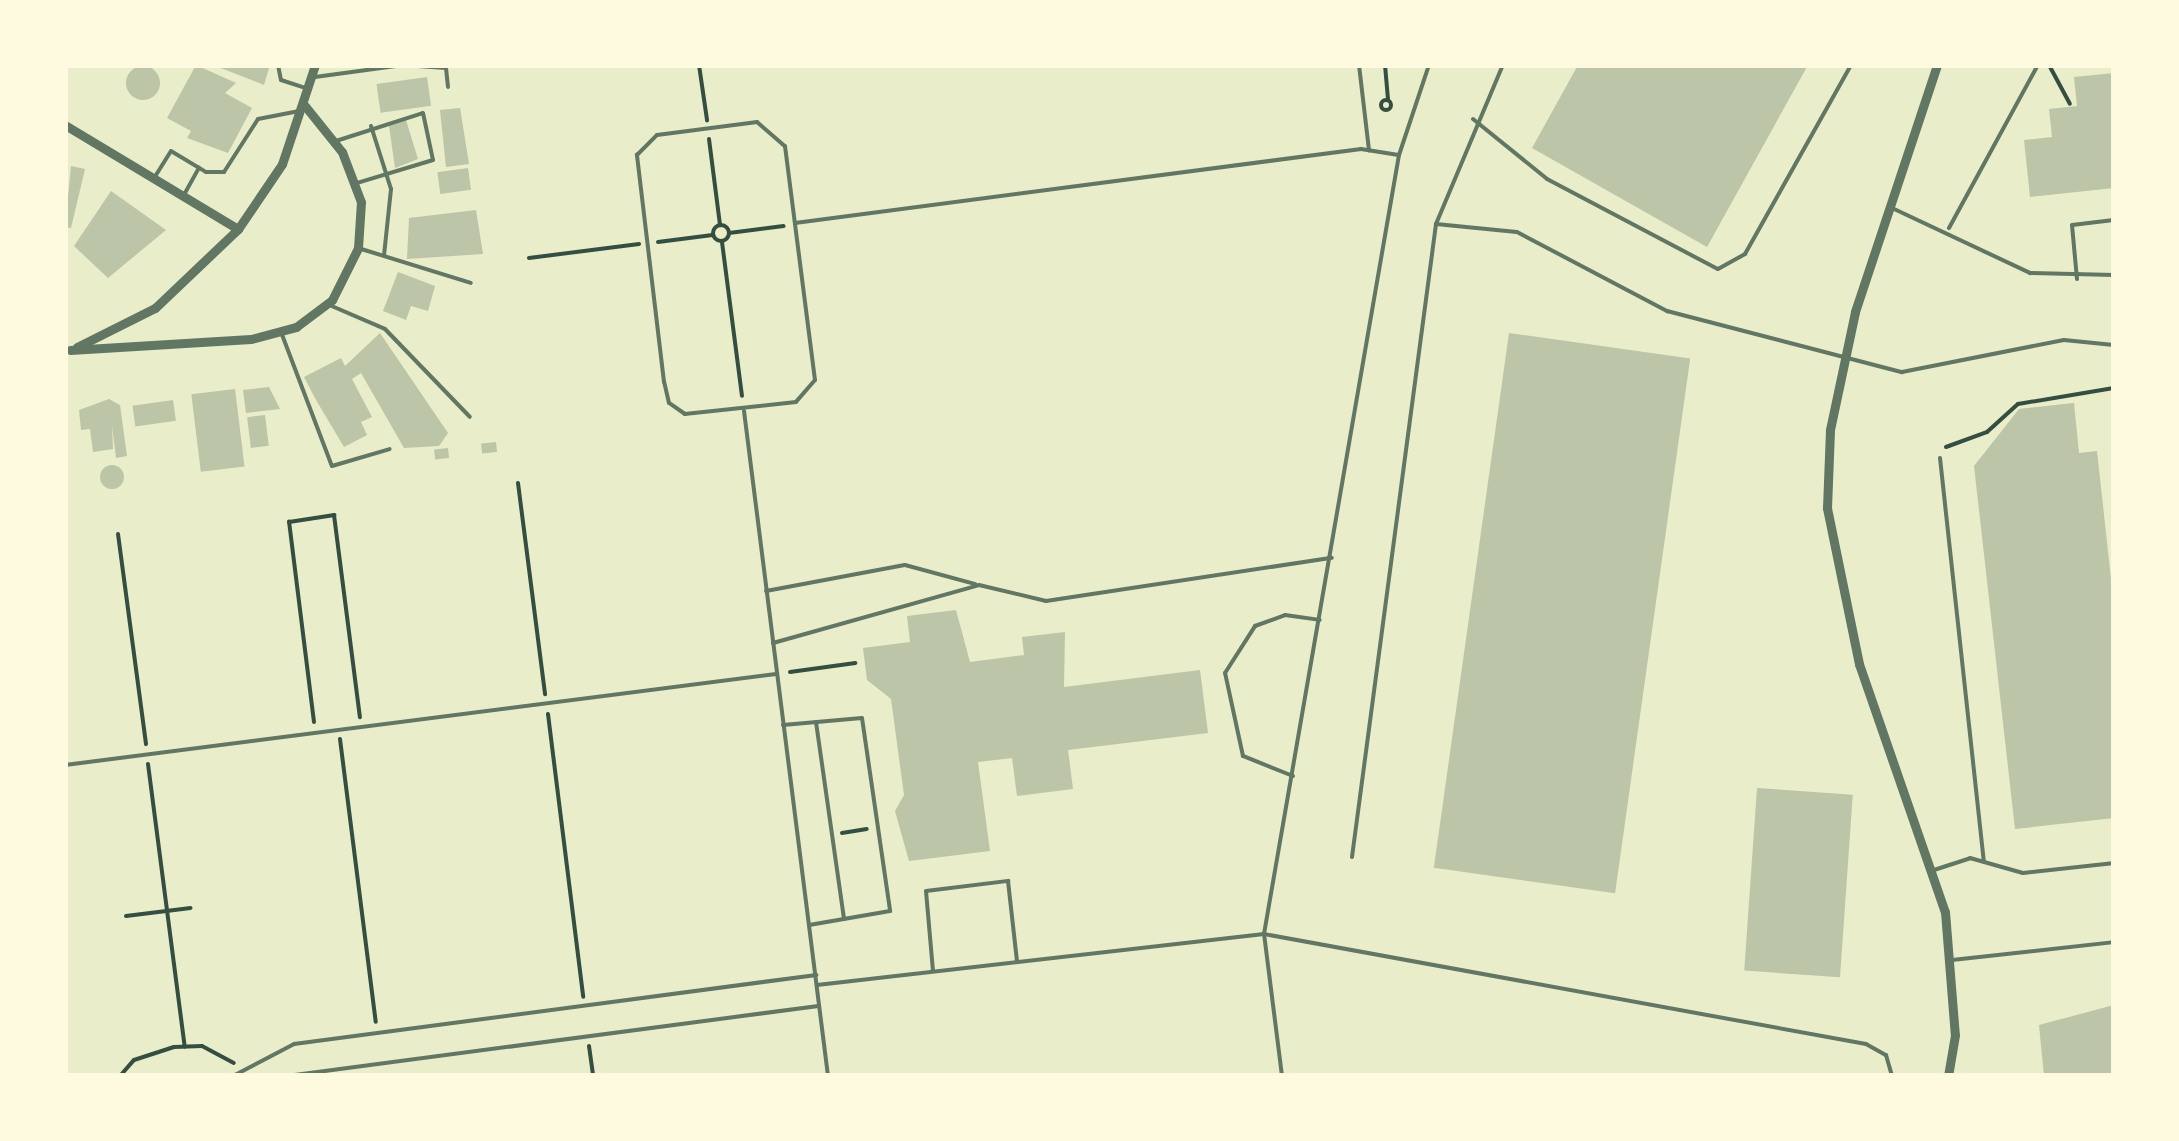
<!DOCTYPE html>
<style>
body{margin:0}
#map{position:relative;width:2179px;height:1141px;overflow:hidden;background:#e9edc9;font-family:"Work Sans",sans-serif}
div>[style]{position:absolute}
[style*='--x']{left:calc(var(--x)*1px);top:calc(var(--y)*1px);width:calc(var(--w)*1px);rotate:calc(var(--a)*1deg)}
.building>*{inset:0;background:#bcc5a7;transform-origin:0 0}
.round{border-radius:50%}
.path>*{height:4px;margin:-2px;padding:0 2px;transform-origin:2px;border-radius:2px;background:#344e41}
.path>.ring{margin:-2px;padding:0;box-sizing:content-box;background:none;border:4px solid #344e41;border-radius:50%}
.service>*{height:4px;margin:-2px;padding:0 2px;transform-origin:2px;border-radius:2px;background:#617663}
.minor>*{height:9px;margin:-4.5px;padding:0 4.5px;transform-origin:4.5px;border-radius:4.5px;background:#617663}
span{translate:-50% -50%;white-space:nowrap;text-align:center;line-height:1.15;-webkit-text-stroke:9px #fefae0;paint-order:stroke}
.frame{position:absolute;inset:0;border:68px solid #fefae0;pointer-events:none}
</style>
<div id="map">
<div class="building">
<i style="clip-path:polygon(196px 65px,236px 83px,225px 93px,252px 108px,228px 153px,187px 138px,191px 131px,167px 118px)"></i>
<i style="clip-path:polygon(213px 65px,265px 65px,269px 68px,264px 85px)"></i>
<i style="clip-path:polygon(1578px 65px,1808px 65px,1707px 247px,1532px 148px)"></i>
<i class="round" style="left:126px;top:66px;width:34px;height:34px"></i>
<i style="clip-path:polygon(2114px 73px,2114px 188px,2030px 197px,2024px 140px,2052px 137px,2049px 109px,2077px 106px,2074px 77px)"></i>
<i style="left:427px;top:77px;width:29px;height:51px;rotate:82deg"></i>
<i style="clip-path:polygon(460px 108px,469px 164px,446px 167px,440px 110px)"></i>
<i style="clip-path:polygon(406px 120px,418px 159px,395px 168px,389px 126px)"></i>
<i style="clip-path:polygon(71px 166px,85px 169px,71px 228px,65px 227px)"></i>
<i style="left:468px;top:168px;width:22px;height:31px;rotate:82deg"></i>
<i style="clip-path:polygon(111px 191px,166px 230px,108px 278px,74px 246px)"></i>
<i style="clip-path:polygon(476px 210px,483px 254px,407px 259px,409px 218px)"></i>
<i style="clip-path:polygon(398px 272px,435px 286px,428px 311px,411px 306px,406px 320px,383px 311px)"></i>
<i style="clip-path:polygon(380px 333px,448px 433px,439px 446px,404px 448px,361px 373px,352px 379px,372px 417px,361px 422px,367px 435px,344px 447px,316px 400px,304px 377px,341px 358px,345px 366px)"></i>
<i style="left:1509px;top:333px;width:183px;height:540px;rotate:8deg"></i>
<i style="clip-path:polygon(269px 387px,280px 409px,246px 413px,243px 390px)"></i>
<i style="left:235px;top:389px;width:78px;height:44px;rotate:83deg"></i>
<i style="clip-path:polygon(109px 399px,120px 405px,127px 456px,116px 458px,112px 426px,113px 449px,93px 452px,90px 429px,81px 430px,79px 410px)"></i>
<i style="left:173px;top:400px;width:21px;height:41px;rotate:82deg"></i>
<i style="clip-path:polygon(2074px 403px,2079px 453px,2097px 451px,2114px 606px,2114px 818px,2015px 829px,1974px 466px,2019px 409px)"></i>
<i style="left:265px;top:415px;width:31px;height:18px;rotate:83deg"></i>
<i style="left:496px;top:442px;width:10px;height:15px;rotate:84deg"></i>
<i style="left:448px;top:448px;width:10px;height:14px;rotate:84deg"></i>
<i class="round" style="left:100px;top:465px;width:24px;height:24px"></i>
<i style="clip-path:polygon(956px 610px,970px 662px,1024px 655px,1022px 637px,1065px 632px,1064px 687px,1200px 670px,1208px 733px,1068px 750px,1073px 789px,1017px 796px,1012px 758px,978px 762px,990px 851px,909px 861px,895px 811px,904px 795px,891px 699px,867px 680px,863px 648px,910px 642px,907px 616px)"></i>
<i style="left:1757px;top:788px;width:96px;height:183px;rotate:4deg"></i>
<i style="clip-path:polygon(2114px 1005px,2114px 1076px,2044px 1076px,2039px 1025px)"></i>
</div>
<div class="path">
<i style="--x:699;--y:65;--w:56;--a:81.7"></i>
<i style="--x:1385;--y:65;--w:35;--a:85"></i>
<i style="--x:2049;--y:65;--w:44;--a:61.7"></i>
<i class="ring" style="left:1381px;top:100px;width:6px;height:6px"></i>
<i style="--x:709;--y:139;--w:87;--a:82.7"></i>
<i class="ring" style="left:713px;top:225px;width:12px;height:12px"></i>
<i style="--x:729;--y:233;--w:55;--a:-7.3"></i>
<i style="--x:658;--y:242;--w:55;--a:-7.3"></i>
<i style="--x:722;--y:242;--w:155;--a:82.6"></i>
<i style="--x:529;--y:258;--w:111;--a:-7.3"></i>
<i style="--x:1946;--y:447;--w:44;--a:-20.1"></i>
<i style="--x:1987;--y:432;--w:42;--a:-42.1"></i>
<i style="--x:2018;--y:404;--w:97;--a:-9.5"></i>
<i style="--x:518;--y:483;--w:213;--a:82.7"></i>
<i style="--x:118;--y:534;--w:212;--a:82.4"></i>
<i style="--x:790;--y:672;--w:66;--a:-7.9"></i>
<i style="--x:548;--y:714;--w:285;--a:82.9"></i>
<i style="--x:314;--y:722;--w:202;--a:-97.1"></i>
<i style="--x:289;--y:522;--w:46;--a:-8.8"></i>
<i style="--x:334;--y:515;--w:204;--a:82.7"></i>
<i style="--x:340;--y:739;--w:285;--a:82.8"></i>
<i style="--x:148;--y:764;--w:285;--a:82.6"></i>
<i style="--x:842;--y:833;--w:25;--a:-9"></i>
<i style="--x:126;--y:916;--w:65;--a:-7"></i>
<i style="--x:589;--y:1046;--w:30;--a:82"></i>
<i style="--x:120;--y:1076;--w:21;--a:-49"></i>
<i style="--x:134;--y:1060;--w:42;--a:-18"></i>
<i style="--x:174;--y:1047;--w:28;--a:-2"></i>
<i style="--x:202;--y:1046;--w:36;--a:28"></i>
</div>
<div class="service">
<i style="--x:278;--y:65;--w:15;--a:79"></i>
<i style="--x:281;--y:80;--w:23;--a:18"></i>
<i style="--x:1359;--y:65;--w:86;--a:83.3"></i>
<i style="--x:315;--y:77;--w:89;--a:-7.8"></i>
<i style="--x:403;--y:65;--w:43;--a:4"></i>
<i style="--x:446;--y:68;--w:19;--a:84"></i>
<i style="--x:1473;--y:119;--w:95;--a:39"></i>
<i style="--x:1547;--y:179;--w:193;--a:27.8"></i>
<i style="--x:1718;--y:269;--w:31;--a:-29"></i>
<i style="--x:1745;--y:254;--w:217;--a:-60.7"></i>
<i style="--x:757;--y:122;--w:37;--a:41"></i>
<i style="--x:785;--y:146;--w:236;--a:82.7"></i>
<i style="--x:815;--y:380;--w:29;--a:131"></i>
<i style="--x:796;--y:402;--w:112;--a:173.8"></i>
<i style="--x:685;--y:414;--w:19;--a:-145"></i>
<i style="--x:669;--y:403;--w:22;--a:-103"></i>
<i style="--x:664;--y:382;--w:229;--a:-96.8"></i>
<i style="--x:637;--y:155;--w:28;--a:-45"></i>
<i style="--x:657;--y:135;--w:101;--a:-7.4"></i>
<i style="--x:371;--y:126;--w:66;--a:72.4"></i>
<i style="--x:391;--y:189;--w:67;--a:96"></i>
<i style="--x:336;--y:141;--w:91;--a:-17.8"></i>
<i style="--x:423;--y:113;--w:48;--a:78"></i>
<i style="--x:433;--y:160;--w:79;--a:163.2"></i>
<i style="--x:156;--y:175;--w:28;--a:-58"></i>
<i style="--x:171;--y:151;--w:41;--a:31"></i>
<i style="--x:206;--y:172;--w:18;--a:0"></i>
<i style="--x:224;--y:172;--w:63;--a:-57.3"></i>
<i style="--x:258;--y:119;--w:42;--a:-11"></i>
<i style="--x:185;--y:193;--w:29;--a:-61"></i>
<i style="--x:1892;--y:208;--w:153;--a:25.2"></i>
<i style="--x:2030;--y:273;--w:84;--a:1.4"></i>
<i style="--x:795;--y:223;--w:571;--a:-7.45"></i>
<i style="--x:1361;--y:149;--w:38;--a:9"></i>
<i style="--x:1436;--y:224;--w:173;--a:-67.2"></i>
<i style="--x:1949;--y:228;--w:186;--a:-61.4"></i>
<i style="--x:358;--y:248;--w:118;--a:17.2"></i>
<i style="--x:2077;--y:279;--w:54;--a:-95.3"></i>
<i style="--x:2072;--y:225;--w:42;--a:-6.8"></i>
<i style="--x:327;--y:304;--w:63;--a:23.3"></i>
<i style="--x:385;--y:329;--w:122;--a:46"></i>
<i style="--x:281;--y:332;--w:143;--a:69.2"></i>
<i style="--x:332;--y:466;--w:60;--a:-16.3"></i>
<i style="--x:744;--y:411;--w:670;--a:82.8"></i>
<i style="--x:1940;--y:458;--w:406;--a:83.8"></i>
<i style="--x:766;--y:591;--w:141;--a:-10.6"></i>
<i style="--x:905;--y:565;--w:73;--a:15.2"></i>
<i style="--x:773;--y:643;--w:214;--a:-15.7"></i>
<i style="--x:979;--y:585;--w:69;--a:13.4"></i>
<i style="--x:1046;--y:601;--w:289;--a:-8.6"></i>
<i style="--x:816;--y:722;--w:199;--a:81.9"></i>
<i style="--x:783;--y:725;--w:79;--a:-5.1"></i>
<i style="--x:862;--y:718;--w:195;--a:81.7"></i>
<i style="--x:890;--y:911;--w:82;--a:170.2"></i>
<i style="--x:65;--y:765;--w:717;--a:-7.29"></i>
<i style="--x:1293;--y:776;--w:54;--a:-158.2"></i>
<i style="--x:1243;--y:756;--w:85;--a:-102.2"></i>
<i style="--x:1225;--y:673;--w:56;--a:-57.4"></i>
<i style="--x:1255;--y:626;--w:32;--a:-20"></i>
<i style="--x:1285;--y:615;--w:35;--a:8"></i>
<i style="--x:1352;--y:857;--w:639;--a:-82.44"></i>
<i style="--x:1436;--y:224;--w:81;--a:5.6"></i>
<i style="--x:1517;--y:232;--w:170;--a:27.8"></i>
<i style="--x:1667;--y:311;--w:243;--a:14.6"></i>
<i style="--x:1902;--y:372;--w:165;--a:-11.2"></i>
<i style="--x:2064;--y:340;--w:50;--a:5.7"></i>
<i style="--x:1934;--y:870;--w:38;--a:-18"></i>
<i style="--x:1970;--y:858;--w:55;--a:15.8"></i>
<i style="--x:2023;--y:873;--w:92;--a:-6.3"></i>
<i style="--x:1952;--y:960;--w:163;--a:-6.3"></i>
<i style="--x:933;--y:971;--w:80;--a:-95"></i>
<i style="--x:926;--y:891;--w:83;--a:-7"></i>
<i style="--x:1008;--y:881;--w:81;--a:83.6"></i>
<i style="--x:817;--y:985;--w:450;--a:-6.5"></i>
<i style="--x:1264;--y:934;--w:612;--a:10.36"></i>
<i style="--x:1866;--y:1044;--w:23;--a:29"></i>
<i style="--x:1886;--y:1055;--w:22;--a:74"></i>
<i style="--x:233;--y:1076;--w:69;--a:-27.7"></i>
<i style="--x:294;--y:1044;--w:527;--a:-7.53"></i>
<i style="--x:287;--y:1076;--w:536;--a:-7.51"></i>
<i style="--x:1282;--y:1076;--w:143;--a:-97.2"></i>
<i style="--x:1264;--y:934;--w:791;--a:-80.17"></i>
<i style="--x:1399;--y:155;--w:95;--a:-71.6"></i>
</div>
<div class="minor">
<i style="--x:1937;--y:65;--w:260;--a:108.4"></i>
<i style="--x:1855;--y:312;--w:121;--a:102"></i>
<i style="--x:1830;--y:430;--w:78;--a:92.2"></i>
<i style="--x:1827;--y:508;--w:159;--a:78.4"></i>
<i style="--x:1859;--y:664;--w:262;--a:70.9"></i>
<i style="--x:1945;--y:912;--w:123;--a:85.4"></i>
<i style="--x:1955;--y:1035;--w:42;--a:99.7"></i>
<i style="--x:65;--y:125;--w:202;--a:31"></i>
<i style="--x:77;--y:347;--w:87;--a:-26.6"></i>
<i style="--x:155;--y:308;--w:115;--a:-43.6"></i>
<i style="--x:238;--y:229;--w:78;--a:-55.9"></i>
<i style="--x:282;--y:164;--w:104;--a:-71.6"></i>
<i style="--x:70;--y:350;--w:181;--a:-3.5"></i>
<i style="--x:251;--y:339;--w:47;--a:-14.9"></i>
<i style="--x:296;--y:327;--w:45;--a:-36.9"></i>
<i style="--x:332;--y:300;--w:58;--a:-63.4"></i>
<i style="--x:358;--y:248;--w:46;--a:-86.3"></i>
<i style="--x:361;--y:202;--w:53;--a:-110.8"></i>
<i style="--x:342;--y:152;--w:59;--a:-128.8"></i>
</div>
<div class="frame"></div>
</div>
